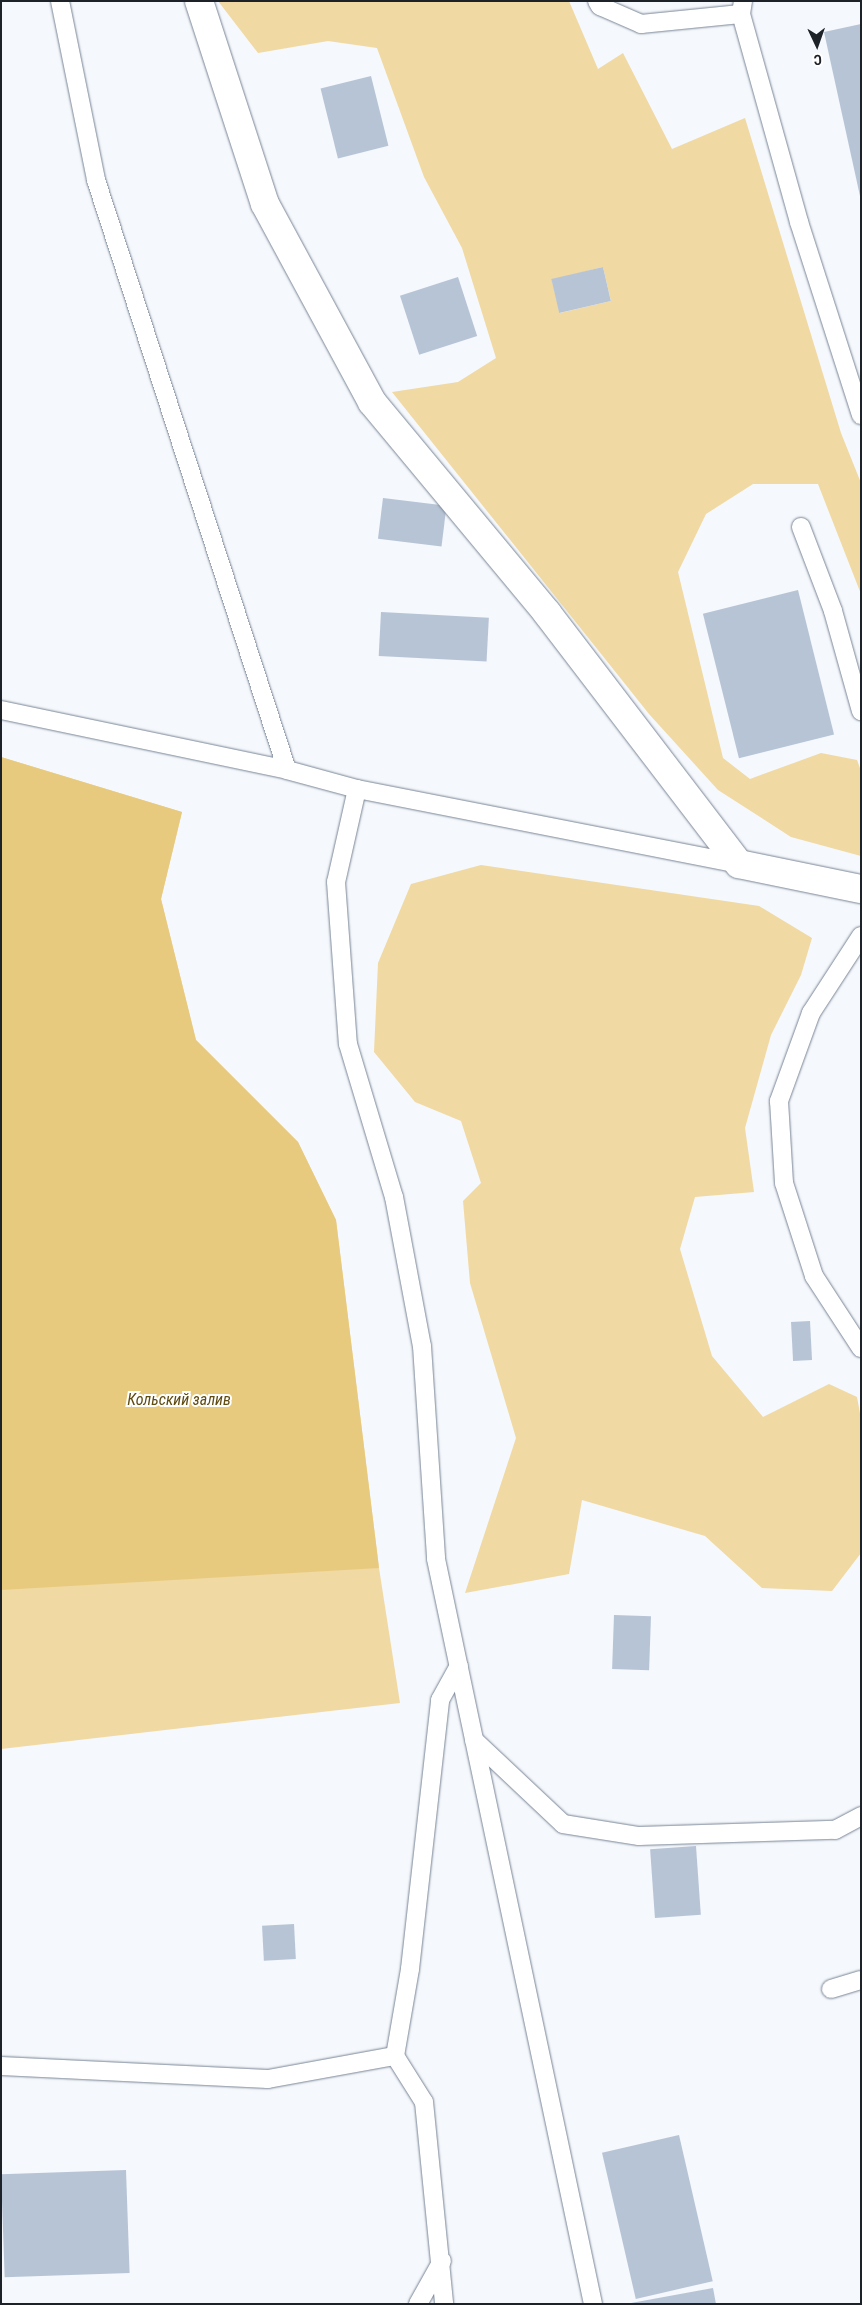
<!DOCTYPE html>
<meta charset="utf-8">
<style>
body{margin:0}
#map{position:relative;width:862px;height:2305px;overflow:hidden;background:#f5f8fc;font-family:"Roboto Condensed",sans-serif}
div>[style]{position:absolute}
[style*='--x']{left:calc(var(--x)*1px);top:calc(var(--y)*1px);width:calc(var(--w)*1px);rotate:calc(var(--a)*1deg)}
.green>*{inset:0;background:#f0d9a3}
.water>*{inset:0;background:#e8ca7f}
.building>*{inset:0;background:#b7c4d6;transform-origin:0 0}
.roads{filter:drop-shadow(0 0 1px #788495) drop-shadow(0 0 1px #788495)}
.lane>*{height:18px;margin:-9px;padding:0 9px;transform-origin:9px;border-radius:9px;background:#fff}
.street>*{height:28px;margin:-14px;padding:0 14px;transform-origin:14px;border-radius:14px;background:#fff}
.secondary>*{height:28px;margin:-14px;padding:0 14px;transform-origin:14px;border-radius:14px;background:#fff}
span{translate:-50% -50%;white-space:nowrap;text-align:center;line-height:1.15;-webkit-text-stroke:4px #fff;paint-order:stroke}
.water-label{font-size:16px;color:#5f4a10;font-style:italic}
.frame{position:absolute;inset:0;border:2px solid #1d2128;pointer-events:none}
.north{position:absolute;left:792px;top:20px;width:50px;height:50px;-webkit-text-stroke:4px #fff;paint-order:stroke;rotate:177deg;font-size:14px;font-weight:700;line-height:20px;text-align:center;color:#1d2128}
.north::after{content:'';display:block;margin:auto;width:18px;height:22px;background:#1d2128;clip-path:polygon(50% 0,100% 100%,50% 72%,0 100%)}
</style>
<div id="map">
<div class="green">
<i style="clip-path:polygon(evenodd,218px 1px,569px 1px,598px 69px,623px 53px,672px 149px,745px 118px,841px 433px,861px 483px,861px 594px,818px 484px,753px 484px,706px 514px,678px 572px,723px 758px,750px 779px,821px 753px,857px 760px,861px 771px,861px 856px,791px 837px,718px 790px,649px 714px,392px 392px,458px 382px,496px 358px,462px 248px,424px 177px,377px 48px,328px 41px,258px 53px,218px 1px,603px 267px,611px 301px,560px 313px,552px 280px,603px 267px)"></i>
<i style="clip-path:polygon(1px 757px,182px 812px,161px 899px,196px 1040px,298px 1142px,336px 1220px,379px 1568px,400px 1703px,1px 1749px)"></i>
<i style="clip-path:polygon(481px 865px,759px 906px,812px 938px,801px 975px,771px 1035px,745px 1128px,754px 1192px,695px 1197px,680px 1249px,712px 1356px,763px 1417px,829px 1384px,857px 1397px,861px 1419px,861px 1553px,832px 1591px,762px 1588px,705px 1536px,582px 1500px,569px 1574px,465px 1593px,516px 1438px,470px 1283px,463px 1201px,481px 1183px,461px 1121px,415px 1102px,374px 1052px,378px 963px,411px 884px)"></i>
</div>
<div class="water">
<i style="clip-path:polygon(1px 757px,182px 812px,161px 899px,196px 1040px,298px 1142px,336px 1220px,379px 1568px,1px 1590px)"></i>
</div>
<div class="building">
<i style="clip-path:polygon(861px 24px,861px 196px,860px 196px,824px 32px)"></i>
<i style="left:371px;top:76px;width:72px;height:52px;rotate:76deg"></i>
<i style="left:603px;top:267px;width:35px;height:53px;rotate:77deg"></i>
<i style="left:458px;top:277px;width:62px;height:61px;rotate:72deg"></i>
<i style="left:383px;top:498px;width:64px;height:41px;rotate:7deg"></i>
<i style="left:798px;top:590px;width:149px;height:98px;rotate:76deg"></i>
<i style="left:381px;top:612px;width:108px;height:44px;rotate:3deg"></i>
<i style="left:810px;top:1321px;width:39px;height:19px;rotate:87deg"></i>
<i style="left:614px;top:1615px;width:37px;height:54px;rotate:2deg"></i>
<i style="left:696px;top:1846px;width:69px;height:46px;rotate:86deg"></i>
<i style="left:294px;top:1924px;width:35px;height:32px;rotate:87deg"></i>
<i style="left:679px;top:2135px;width:150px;height:79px;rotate:77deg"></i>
<i style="left:126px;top:2170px;width:103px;height:125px;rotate:88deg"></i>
<i style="clip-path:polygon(713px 2288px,716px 2304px,631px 2304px,631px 2303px)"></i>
</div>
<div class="roads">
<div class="lane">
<i style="--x:60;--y:1;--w:183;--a:78.6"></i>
<i style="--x:96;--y:180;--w:620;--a:72.06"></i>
<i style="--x:287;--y:770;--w:73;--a:15.2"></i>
<i style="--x:357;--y:789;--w:389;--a:11.1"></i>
<i style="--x:597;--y:1;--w:6;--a:59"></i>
<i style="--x:600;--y:6;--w:45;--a:23.7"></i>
<i style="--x:641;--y:24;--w:100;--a:-5.7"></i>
<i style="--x:743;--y:1;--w:13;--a:99"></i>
<i style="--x:741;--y:14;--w:216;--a:74.4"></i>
<i style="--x:799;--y:222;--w:203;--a:72.2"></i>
<i style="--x:801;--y:527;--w:90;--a:69.1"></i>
<i style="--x:833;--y:611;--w:104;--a:74.4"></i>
<i style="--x:1;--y:710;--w:292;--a:11.8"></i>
<i style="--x:357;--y:789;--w:95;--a:102.7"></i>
<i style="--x:336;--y:882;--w:162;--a:85.8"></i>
<i style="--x:348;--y:1044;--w:160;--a:73.3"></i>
<i style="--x:394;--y:1197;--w:152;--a:79.4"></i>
<i style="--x:422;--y:1346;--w:213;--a:86.2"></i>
<i style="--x:436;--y:1559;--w:761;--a:78.1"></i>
<i style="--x:861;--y:936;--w:92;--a:123"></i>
<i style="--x:811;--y:1013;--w:94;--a:110"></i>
<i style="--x:779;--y:1101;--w:82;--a:86.5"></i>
<i style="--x:784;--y:1183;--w:98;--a:72.1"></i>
<i style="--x:814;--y:1276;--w:86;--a:56.9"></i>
<i style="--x:474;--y:1740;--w:122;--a:43.3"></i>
<i style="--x:563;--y:1824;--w:77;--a:9"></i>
<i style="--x:639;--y:1836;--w:196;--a:-1.8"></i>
<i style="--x:835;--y:1830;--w:30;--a:-28"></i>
<i style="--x:831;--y:1989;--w:31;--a:-17"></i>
<i style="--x:395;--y:2056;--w:54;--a:57.8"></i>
<i style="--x:424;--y:2102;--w:203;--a:84.3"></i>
<i style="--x:1;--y:2066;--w:267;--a:2.8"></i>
<i style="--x:268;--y:2079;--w:129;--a:-10.3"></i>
<i style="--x:395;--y:2056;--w:88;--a:-80.2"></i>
<i style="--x:410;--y:1969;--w:271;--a:-83.6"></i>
<i style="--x:440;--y:1700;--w:39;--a:-61"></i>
<i style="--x:418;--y:2304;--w:49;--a:-60.8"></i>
</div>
<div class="street">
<i style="--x:199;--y:1;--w:213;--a:72"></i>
<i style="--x:265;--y:204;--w:225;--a:61.6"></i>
<i style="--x:372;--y:402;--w:274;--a:50.3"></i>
<i style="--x:547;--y:613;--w:316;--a:52.6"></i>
</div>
<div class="secondary">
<i style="--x:739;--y:864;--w:125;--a:11.6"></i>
</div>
</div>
<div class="water-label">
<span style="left:179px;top:1400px">Кольский залив</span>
</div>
<div class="frame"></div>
<div class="north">С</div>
</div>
